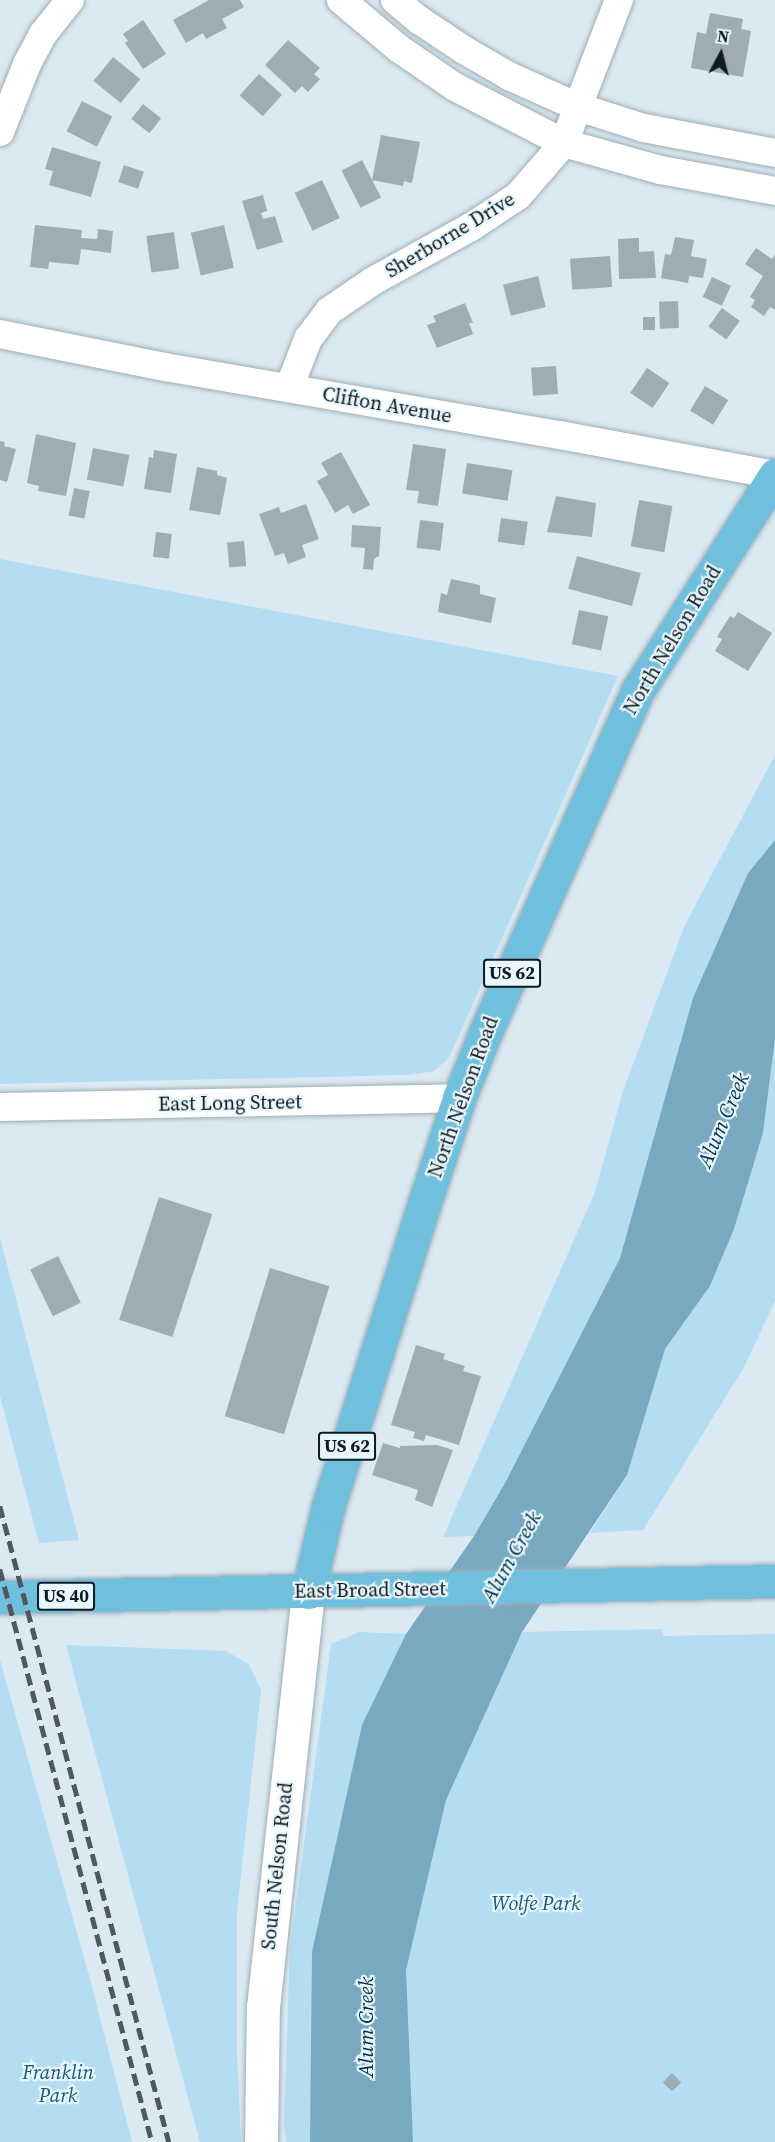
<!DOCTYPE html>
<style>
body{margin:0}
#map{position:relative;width:775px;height:2142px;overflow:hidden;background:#dae9f2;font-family:"Source Serif 4",serif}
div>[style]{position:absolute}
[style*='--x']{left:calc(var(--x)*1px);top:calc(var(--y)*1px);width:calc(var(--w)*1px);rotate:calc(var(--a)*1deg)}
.green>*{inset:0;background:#b5ddf2}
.water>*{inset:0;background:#78a9c1}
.building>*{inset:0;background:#9eadb5;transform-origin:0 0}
.roads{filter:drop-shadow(0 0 2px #9eadb5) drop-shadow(0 0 2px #9eadb5)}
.minor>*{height:28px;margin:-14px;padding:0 14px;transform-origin:14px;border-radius:14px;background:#fff}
.secondary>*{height:33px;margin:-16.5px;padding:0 16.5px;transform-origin:16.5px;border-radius:16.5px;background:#fff}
.primary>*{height:33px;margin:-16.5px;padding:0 16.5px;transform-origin:16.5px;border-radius:16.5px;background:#70bfdc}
.rail>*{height:4.5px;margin-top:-2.25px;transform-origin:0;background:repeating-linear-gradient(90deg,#4f585d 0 12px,transparent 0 18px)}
span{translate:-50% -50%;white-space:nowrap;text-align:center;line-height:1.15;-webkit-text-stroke:4.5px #e7f7ff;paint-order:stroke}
.shield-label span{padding:2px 4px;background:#e7f7ff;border:2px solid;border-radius:4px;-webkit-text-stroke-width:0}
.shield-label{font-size:18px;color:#13191c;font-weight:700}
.street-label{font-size:20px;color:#13191c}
.park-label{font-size:20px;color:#195771;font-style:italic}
.water-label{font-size:21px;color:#022f41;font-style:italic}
.north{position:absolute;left:691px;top:24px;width:60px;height:60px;-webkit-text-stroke:4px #e7f7ff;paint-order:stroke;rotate:7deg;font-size:16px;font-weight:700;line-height:24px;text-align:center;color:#13191c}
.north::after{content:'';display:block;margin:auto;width:21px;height:27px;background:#13191c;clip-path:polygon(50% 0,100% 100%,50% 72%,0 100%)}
</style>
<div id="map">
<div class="green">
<i style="clip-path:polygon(0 559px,618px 676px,449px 1058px,434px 1071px,407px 1075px,0 1084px)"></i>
<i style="clip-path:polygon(775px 755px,775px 840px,748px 873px,651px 1152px,620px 1258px,505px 1483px,474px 1536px,443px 1537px,595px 1192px,623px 1091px,685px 925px)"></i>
<i style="clip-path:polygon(775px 1039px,775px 1301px,743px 1369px,643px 1530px,590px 1533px,627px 1475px,665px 1349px,710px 1286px,734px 1229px,763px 1133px)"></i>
<i style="clip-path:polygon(0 1238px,79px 1540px,39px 1543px,0 1396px)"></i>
<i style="clip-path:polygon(662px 1629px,663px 1636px,775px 1634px,775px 2142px,286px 2142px,284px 2122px,290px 1948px,331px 1644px,359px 1632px,406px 1634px,403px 1642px,518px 1640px,522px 1632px)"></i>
<i style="clip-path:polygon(66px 1645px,226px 1651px,249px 1664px,261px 1690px,237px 1912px,237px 2056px,241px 2142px,200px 2142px)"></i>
<i style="clip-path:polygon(0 1660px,90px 1979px,132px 2142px,0 2142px)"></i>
</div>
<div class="water">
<i style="clip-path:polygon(775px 840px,775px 1039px,763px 1133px,734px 1229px,710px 1286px,665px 1349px,627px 1475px,522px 1632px,446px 1800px,406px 1970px,413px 2142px,310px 2142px,312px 1952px,362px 1725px,406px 1634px,474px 1536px,505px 1483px,620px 1258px,693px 998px,748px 873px)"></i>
</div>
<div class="building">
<i style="clip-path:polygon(209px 0,240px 0,244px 7px,222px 19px,227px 28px,206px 39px,203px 33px,186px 43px,173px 20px)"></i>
<i style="clip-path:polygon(710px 13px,743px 19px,741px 29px,751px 31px,743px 77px,691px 68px,697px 32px,706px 34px)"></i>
<i style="clip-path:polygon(143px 20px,166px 54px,143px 69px,125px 43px,128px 41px,123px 34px)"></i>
<i style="clip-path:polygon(288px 40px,320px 68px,314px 74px,320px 79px,308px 92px,302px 86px,295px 93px,265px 65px)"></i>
<i style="left:113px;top:57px;width:35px;height:31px;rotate:39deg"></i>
<i style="left:259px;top:74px;width:31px;height:29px;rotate:42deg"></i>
<i style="left:82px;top:101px;width:34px;height:34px;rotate:27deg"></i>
<i style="left:143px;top:104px;width:23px;height:19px;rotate:38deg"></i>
<i style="clip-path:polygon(381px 135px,420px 142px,412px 183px,404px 181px,403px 186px,372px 180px)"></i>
<i style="clip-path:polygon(52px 147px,101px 162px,91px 197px,49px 185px,53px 171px,45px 169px)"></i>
<i style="left:362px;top:160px;width:42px;height:23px;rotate:63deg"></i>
<i style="left:124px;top:165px;width:21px;height:18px;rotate:19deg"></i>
<i style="left:322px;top:180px;width:42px;height:30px;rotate:65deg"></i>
<i style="clip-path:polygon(263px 195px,267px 211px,261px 213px,263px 219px,275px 216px,283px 242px,257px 250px,242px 201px)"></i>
<i style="clip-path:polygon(35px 225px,82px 230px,81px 238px,97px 239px,98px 229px,113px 231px,111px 253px,81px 249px,79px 265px,49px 262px,48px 269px,30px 267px)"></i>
<i style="left:224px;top:225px;width:44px;height:34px;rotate:77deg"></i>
<i style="left:174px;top:232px;width:37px;height:28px;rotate:82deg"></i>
<i style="clip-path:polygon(675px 237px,694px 240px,691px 256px,707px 259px,703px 278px,689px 276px,688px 283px,661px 278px,665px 254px,671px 255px)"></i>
<i style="clip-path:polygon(639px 238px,639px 252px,654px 251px,656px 278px,619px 279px,618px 239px)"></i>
<i style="clip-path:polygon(756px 248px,772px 259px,775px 255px,775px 310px,770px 307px,764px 316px,751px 307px,755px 300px,750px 297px,763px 276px,745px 264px)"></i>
<i style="left:610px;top:256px;width:31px;height:40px;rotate:86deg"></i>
<i style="left:538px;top:276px;width:32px;height:36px;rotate:76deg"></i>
<i style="left:712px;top:277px;width:21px;height:22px;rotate:25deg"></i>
<i style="left:678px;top:301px;width:27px;height:19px;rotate:88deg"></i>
<i style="clip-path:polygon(465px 303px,473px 323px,469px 323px,473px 334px,437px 348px,427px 325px,436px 322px,433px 316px)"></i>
<i style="left:722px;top:308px;width:22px;height:23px;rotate:36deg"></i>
<i style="left:643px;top:317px;width:12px;height:13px"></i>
<i style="left:556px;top:366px;width:28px;height:25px;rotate:86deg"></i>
<i style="left:647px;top:368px;width:27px;height:30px;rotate:34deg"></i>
<i style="left:705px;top:386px;width:27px;height:29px;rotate:31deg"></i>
<i style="clip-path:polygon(36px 434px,76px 443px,66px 496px,38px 491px,39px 486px,27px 483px)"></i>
<i style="clip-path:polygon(0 441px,5px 442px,4px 446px,16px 449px,7px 482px,0 480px)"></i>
<i style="clip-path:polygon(413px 444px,446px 449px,438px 506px,417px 503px,419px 491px,406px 490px)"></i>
<i style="left:93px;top:448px;width:37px;height:32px;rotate:11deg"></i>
<i style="clip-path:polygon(154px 450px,177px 454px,171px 493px,144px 489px,149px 457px,153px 458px)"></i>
<i style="clip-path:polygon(341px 452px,370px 505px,353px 514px,348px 505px,335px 513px,317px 481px,328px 475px,321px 463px)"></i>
<i style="left:467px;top:463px;width:46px;height:31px;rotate:9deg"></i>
<i style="clip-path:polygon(197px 467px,217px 471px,217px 475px,227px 478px,220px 515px,189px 510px)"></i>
<i style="left:74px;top:488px;width:16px;height:28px;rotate:11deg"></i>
<i style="clip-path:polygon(556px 496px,596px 503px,592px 537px,547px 532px)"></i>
<i style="left:639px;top:500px;width:34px;height:47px;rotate:10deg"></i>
<i style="clip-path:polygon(306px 504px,319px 539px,302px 545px,306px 557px,288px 564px,284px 553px,275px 556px,259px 514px,279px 507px,281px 513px)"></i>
<i style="left:501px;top:518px;width:27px;height:24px;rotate:8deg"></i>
<i style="left:420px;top:520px;width:24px;height:28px;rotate:7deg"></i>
<i style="clip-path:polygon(352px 525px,381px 527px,379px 556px,374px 559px,373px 570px,363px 569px,365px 548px,351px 547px)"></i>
<i style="left:156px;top:532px;width:16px;height:25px;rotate:7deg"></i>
<i style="left:244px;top:541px;width:25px;height:17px;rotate:85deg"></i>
<i style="left:577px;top:556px;width:66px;height:34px;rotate:15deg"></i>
<i style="clip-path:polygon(451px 579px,480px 585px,480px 594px,496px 598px,491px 623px,438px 612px,441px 593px,447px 595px)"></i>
<i style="left:579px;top:610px;width:30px;height:35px;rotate:12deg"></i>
<i style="clip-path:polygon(738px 612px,772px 633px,748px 671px,715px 651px,722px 639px,717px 637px,730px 616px,734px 618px)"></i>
<i style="left:159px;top:1197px;width:56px;height:129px;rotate:18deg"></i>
<i style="left:58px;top:1256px;width:52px;height:31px;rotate:64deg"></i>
<i style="left:270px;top:1268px;width:62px;height:155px;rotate:17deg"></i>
<i style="clip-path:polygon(416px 1345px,445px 1354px,443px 1359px,465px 1366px,463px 1371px,481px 1376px,459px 1445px,426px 1435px,424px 1441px,413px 1438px,415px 1432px,391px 1425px)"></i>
<i style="clip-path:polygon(383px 1443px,400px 1448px,400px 1446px,437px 1445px,453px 1450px,432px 1507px,415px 1500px,418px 1490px,372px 1475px)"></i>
<i style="left:672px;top:2073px;width:13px;height:13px;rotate:45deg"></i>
</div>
<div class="roads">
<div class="minor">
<i style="--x:341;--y:0;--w:75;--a:40.1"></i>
<i style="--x:398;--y:48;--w:69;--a:34.4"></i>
<i style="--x:455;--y:87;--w:123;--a:27.2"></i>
<i style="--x:564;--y:143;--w:101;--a:15.6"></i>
<i style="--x:661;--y:170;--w:116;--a:10.4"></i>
<i style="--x:395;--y:0;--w:31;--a:40"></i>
<i style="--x:419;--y:20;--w:54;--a:33.7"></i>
<i style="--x:464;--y:50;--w:52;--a:30"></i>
<i style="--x:509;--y:76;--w:76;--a:24.2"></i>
<i style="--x:578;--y:107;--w:69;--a:17.7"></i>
<i style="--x:644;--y:128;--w:133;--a:10.8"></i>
<i style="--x:0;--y:132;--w:73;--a:-68.3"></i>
<i style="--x:27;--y:64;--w:34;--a:-62"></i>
<i style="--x:43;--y:34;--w:43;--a:-51.5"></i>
<i style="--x:0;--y:334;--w:168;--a:11.3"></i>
<i style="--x:165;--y:367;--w:401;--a:9.8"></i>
<i style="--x:560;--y:435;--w:219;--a:10.5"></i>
<i style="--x:289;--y:388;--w:53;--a:-68.8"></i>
<i style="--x:308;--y:339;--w:35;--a:-53"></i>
<i style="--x:329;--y:311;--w:53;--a:-34.3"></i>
<i style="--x:373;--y:281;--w:112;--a:-28.9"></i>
<i style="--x:471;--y:227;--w:56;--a:-33.4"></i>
<i style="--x:518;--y:196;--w:70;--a:-49"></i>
<i style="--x:564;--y:143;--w:153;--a:-69"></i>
<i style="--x:0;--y:1107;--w:459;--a:-1.1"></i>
</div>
<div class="secondary">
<i style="--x:261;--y:2142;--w:135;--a:-89.2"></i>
<i style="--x:263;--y:2007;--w:417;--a:-83.8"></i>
</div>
<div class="primary">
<i style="--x:308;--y:1592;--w:87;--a:-76.8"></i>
<i style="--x:328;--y:1507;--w:298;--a:-72.4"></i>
<i style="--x:418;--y:1223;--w:132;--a:-71.8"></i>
<i style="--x:459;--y:1098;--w:72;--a:-68.1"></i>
<i style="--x:486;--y:1031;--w:373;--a:-66"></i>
<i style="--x:638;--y:690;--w:255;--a:-57.5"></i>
<i style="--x:0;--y:1597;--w:775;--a:-1.18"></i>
</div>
</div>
<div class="rail">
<i style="--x:0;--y:1506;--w:658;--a:75.12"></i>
<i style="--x:0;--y:1569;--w:593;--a:75.14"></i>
</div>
<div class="shield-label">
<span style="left:512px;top:973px">US 62</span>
<span style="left:347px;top:1446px">US 62</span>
<span style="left:66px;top:1596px">US 40</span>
</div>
<div class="street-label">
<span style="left:450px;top:235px;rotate:-31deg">Sherborne Drive</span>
<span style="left:387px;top:405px;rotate:10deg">Clifton Avenue</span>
<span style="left:672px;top:640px;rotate:-59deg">North Nelson Road</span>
<span style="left:463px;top:1097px;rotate:-70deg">North Nelson Road</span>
<span style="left:230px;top:1103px;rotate:-1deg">East Long Street</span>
<span style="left:370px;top:1590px;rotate:-1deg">East Broad Street</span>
<span style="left:277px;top:1866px;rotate:-84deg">South Nelson Road</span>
</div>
<div class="park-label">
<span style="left:536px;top:1903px">Wolfe Park</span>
<span style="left:58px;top:2084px">Franklin<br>Park</span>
</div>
<div class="water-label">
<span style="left:723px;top:1120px;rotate:-67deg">Alum Creek</span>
<span style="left:511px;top:1557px;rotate:-61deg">Alum Creek</span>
<span style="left:366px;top:2027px;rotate:-90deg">Alum Creek</span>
</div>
<div class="north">N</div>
</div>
